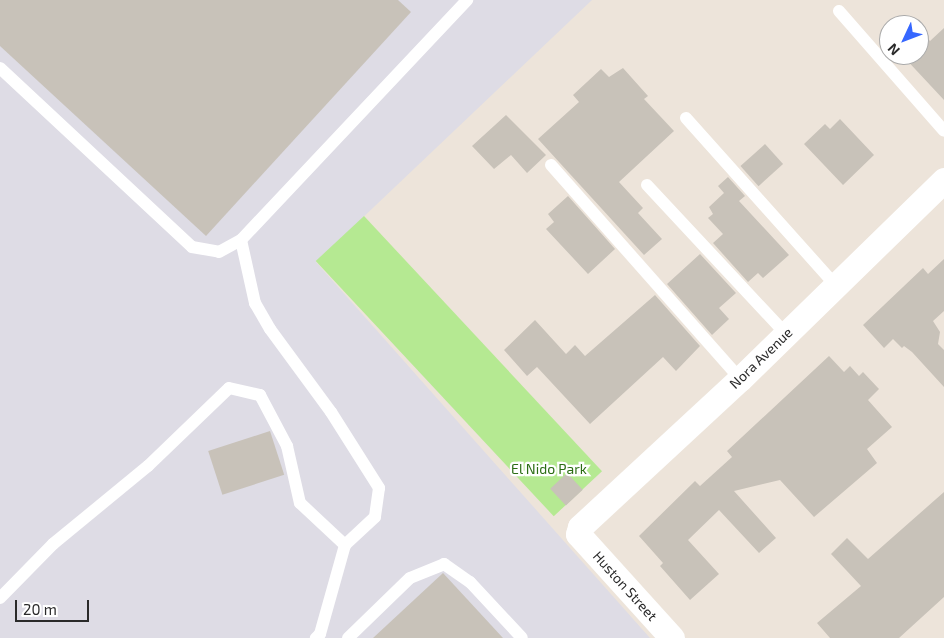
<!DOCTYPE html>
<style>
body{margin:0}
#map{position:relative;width:944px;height:638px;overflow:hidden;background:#ede4da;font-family:"Exo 2",sans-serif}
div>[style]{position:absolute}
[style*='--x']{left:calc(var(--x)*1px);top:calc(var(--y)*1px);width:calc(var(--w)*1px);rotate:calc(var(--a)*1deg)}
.industrial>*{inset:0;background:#dedce5}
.green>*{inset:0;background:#b5e992;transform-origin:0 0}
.building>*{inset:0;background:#c8c2b9;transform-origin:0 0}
.lane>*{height:12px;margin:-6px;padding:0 6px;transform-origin:6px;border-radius:6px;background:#fff}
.street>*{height:25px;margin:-12.5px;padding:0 12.5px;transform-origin:12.5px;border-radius:12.5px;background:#fff}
span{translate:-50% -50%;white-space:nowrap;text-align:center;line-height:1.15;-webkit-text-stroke:4.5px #fff;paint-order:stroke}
.street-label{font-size:14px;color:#2a2a2a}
.park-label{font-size:14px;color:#2b6d14}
.north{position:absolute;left:879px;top:15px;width:50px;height:50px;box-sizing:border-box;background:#fff;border:1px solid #aaa;border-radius:50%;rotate:227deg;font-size:14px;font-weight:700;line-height:20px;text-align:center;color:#2a2a2a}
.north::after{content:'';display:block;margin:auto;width:18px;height:22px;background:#3667ff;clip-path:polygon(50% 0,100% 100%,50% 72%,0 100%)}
.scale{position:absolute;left:15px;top:600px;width:74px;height:22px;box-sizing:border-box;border:2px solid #2a2a2a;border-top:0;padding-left:6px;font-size:15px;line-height:18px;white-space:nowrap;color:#2a2a2a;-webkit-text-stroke:4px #fff;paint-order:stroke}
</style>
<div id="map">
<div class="industrial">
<i style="clip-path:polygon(0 0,592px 0,316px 262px,650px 638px,0 638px)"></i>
</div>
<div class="green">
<i style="left:364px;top:216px;width:349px;height:66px;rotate:47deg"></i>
</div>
<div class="building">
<i style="clip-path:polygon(0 0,398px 0,411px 12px,206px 236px,0 46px)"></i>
<i style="clip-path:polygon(944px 28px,944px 100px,902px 55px,919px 55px,919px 29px,930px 41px)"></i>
<i style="clip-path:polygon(623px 68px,648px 96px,644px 99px,674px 131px,619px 182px,643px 208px,638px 213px,662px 239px,644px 255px,538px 139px,579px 102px,573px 95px,601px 69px,609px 77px)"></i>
<i style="clip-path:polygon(506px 115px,546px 155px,527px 173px,511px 155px,494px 169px,472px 146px)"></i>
<i style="clip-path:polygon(840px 119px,874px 155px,843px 185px,804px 144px,825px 124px,830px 129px)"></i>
<i style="left:765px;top:144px;width:27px;height:33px;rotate:48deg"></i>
<i style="clip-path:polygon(728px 177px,745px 196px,739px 201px,789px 255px,763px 278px,758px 273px,748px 282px,713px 243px,723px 234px,708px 218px,713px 214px,709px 207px,724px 193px,718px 186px)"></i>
<i style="clip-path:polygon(568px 196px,615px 249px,588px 274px,546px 229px,554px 222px,548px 214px)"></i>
<i style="clip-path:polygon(700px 254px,736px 293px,719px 308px,729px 319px,712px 335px,667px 284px)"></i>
<i style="clip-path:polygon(944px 259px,944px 311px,933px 321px,940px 332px,938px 344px,944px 350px,944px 387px,912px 352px,904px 346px,902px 348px,893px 339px,884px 348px,863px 325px,923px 268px,928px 274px)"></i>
<i style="clip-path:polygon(655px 295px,700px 346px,676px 371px,663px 357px,590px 424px,537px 367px,527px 376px,504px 350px,535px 320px,566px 354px,575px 345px,585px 356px)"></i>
<i style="clip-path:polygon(829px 356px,844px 372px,850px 366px,859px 376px,863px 372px,879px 389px,868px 400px,892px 427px,867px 449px,877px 463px,814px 517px,780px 480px,734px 491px,776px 538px,759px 553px,719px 510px,688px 540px,719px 574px,690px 600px,660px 566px,663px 563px,639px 536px,695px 481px,700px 486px,732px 457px,727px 451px)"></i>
<i style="left:270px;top:431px;width:46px;height:65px;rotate:72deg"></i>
<i style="left:567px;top:473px;width:23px;height:23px;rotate:47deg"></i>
<i style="clip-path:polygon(944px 492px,944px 597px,899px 638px,830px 638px,817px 623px,861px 586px,831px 554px,847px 538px,868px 559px)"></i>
<i style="clip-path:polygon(443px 573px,503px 638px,373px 638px)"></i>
</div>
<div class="lane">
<i style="--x:839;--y:11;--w:159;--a:48.8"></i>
<i style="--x:0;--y:68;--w:262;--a:43"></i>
<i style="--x:192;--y:247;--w:27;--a:10"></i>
<i style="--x:219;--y:252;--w:25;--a:-29"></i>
<i style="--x:241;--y:240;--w:330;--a:-46.7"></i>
<i style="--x:686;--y:118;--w:225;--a:48.2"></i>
<i style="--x:551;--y:165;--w:286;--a:48.5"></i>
<i style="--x:647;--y:185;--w:204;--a:47"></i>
<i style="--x:241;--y:240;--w:65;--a:77.5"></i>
<i style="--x:255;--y:303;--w:30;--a:60"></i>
<i style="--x:270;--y:329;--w:103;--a:53.7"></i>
<i style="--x:331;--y:412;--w:90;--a:57.7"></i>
<i style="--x:379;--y:488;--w:29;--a:98"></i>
<i style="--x:375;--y:517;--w:41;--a:137"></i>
<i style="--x:345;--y:545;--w:92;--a:105.7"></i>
<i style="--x:320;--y:634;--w:6;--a:135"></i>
<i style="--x:0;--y:598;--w:76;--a:-45.5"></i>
<i style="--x:53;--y:544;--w:123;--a:-39.4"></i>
<i style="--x:148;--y:466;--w:112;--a:-43.9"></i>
<i style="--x:229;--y:388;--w:32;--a:13"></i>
<i style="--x:260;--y:395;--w:58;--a:62.1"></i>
<i style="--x:287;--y:446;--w:58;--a:77.2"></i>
<i style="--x:300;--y:503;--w:62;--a:43"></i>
<i style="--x:348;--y:638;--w:86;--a:-44.1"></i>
<i style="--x:410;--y:578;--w:37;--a:-22"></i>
<i style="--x:444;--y:564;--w:32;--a:35"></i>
<i style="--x:470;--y:582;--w:76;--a:47.1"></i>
</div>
<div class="street">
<i style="--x:672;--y:638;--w:140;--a:-132.1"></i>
<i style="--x:578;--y:534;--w:7;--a:-74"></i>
<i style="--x:580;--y:527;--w:218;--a:-42.8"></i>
<i style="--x:740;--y:379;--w:285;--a:-44.3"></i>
</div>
<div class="street-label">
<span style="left:761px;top:358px;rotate:-44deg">Nora Avenue</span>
<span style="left:625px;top:586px;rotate:48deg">Huston Street</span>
</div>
<div class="park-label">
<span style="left:549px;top:469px">El Nido Park</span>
</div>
<div class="north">N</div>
<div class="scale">20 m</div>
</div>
